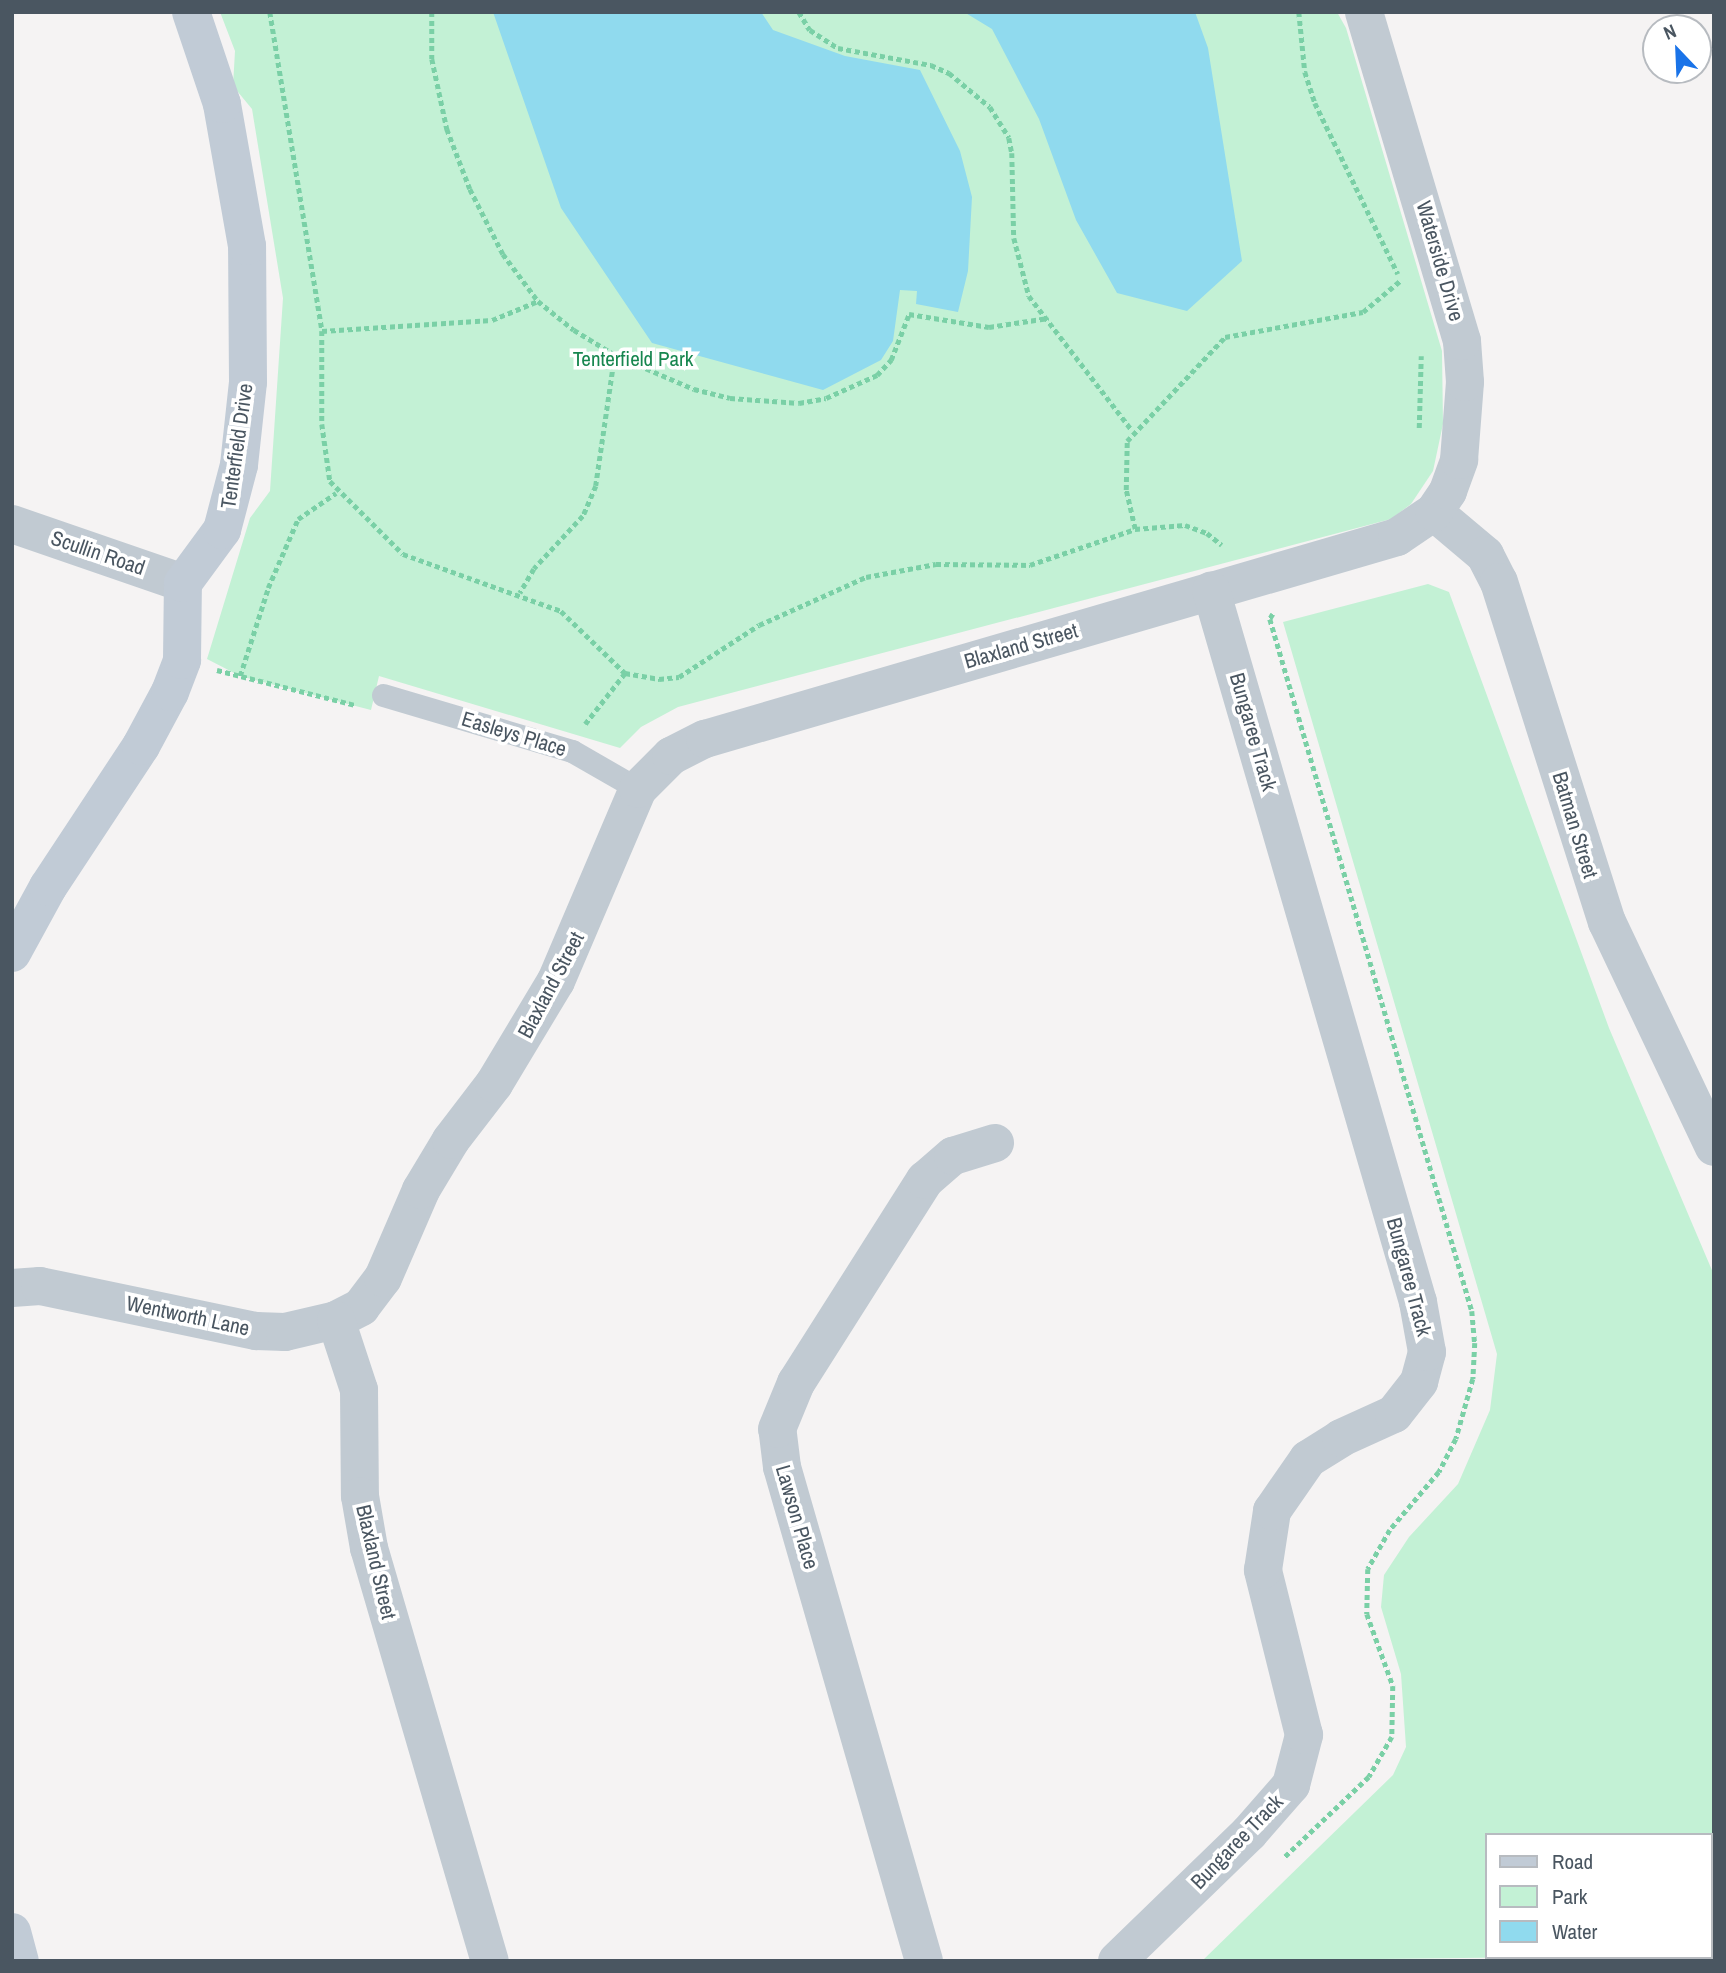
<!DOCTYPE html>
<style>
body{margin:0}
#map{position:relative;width:1726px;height:1973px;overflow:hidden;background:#f5f3f3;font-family:"Archivo Narrow",sans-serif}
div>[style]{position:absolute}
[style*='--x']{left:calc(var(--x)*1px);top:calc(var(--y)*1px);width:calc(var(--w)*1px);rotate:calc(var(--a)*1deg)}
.green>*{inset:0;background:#c3f1d5}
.water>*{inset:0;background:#90daee}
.path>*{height:4.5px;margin-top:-2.25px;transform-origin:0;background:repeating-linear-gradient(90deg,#7ad0a6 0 5px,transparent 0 8.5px)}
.lane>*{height:23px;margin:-11.5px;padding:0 11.5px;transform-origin:11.5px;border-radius:11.5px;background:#c1cad2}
.street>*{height:38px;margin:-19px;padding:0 19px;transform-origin:19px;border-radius:19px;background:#c1cad2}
.secondary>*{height:38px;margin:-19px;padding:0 19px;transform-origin:19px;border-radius:19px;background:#c1cbd6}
span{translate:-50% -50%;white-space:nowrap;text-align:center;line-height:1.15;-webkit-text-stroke:7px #fff;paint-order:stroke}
.street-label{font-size:21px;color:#4a5661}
.park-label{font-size:21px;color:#17864f}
.frame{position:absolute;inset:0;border:14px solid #4a5661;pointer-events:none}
.legend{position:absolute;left:1485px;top:1833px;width:228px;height:126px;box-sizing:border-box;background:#fff;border:2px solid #b7bbc0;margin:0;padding:9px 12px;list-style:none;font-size:21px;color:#4a5661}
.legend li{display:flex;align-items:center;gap:14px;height:35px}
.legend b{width:35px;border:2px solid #b7bbc0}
.north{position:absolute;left:1642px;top:14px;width:70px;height:70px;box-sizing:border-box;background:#fff;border:2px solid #b7bbc0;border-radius:50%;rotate:337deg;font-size:19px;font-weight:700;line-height:28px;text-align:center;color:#4a5661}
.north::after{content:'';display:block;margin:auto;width:24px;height:32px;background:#1a73e8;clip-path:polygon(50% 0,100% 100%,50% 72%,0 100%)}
</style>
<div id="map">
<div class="green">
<i style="clip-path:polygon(220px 12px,1337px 12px,1346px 28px,1442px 351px,1443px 424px,1433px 471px,1411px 504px,1391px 519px,678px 707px,641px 727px,620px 748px,379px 676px,371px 710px,240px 676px,207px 659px,250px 518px,270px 491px,283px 298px,252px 109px,233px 86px,235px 51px)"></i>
<i style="clip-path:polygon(1428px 584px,1449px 592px,1609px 1028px,1714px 1275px,1714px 1906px,1710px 1907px,1710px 1835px,1486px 1835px,1486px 1957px,1555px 1957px,1202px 1961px,1393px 1775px,1406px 1747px,1401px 1674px,1381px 1607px,1384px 1575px,1409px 1537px,1458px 1484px,1490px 1410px,1497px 1354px,1283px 622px)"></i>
</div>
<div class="water">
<i style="clip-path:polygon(493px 12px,761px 12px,773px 30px,845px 56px,920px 70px,960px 151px,972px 197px,968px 271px,958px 312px,916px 304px,917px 291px,900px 290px,893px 341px,881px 360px,823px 390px,652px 343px,561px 208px)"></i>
<i style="clip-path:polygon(964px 12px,1195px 12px,1208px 48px,1242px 261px,1187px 311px,1117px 293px,1076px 220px,1039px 119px,992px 29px)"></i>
</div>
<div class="path">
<i style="--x:270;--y:12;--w:323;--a:80.7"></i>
<i style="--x:322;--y:331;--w:93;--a:90"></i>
<i style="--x:322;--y:424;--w:58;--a:82"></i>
<i style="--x:330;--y:481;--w:103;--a:45"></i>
<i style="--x:403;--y:554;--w:168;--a:19.8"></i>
<i style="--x:561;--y:611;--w:89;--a:44.1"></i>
<i style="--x:625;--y:673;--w:35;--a:10"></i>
<i style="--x:659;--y:679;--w:20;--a:-6"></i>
<i style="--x:679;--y:677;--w:95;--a:-33"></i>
<i style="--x:759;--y:625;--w:117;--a:-24.2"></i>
<i style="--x:866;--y:577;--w:71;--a:-10.5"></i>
<i style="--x:936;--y:564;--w:94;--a:0.6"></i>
<i style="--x:1030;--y:565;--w:111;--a:-18.9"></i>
<i style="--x:1135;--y:529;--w:40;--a:-103"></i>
<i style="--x:1126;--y:490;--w:49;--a:-88.8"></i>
<i style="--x:1127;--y:441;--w:143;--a:-46.7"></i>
<i style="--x:1225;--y:337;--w:140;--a:-10.3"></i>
<i style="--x:1363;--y:312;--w:50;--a:-40.1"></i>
<i style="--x:432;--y:12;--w:47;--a:90"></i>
<i style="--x:432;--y:59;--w:72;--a:77.9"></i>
<i style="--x:447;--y:129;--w:64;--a:69"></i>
<i style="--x:470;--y:189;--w:73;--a:63.1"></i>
<i style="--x:503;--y:254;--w:59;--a:53.3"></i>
<i style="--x:538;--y:301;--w:46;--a:38.9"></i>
<i style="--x:574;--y:330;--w:48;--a:31.4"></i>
<i style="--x:615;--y:355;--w:132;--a:98.3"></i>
<i style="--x:596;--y:486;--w:33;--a:113"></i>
<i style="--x:583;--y:516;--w:72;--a:132.8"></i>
<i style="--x:534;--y:569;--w:28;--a:120"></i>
<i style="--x:799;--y:12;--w:21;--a:59"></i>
<i style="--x:810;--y:30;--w:33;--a:33"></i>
<i style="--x:838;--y:48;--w:95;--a:10.4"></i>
<i style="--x:931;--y:65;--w:20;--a:24"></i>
<i style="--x:949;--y:73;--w:53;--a:39.7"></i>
<i style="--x:990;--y:107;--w:36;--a:58"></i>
<i style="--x:1009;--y:138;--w:15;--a:79"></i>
<i style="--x:1012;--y:153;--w:85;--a:88.7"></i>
<i style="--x:1014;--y:238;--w:60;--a:75.5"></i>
<i style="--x:1029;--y:296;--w:169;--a:52.5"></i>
<i style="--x:1299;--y:12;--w:60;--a:84.3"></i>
<i style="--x:1305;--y:72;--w:33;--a:72"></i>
<i style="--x:1315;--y:103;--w:190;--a:64.1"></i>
<i style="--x:322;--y:331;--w:170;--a:-3.7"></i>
<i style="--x:492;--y:320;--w:50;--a:-22.4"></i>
<i style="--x:615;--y:355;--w:86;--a:23.3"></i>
<i style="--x:694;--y:389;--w:37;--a:14"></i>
<i style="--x:730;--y:398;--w:69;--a:4.1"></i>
<i style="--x:799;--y:403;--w:27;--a:-10"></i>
<i style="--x:826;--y:398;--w:56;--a:-24.3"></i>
<i style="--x:877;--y:375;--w:21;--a:-47"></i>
<i style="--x:891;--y:360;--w:49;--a:-68.6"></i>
<i style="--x:909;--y:314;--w:81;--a:9.2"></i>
<i style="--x:989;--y:327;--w:60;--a:-8.7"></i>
<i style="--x:1419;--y:428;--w:72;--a:-88.4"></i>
<i style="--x:1135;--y:529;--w:50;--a:-4.6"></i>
<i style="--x:1185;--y:525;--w:23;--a:20"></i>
<i style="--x:1207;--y:533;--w:19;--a:39"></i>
<i style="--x:1273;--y:614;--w:6;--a:121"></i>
<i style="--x:1270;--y:619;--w:721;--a:73.73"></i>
<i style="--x:1472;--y:1311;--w:32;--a:85"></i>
<i style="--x:1475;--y:1343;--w:36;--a:93"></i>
<i style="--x:1473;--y:1379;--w:62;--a:105.8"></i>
<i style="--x:1456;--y:1439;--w:37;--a:117"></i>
<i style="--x:1439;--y:1472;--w:76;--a:130.2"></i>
<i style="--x:1390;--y:1530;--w:45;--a:119.4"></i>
<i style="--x:1368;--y:1569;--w:45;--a:91.3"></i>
<i style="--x:1367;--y:1614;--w:77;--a:70.1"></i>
<i style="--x:1393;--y:1686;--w:51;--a:91.1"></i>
<i style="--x:1392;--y:1737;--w:46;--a:119.9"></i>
<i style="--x:1369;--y:1777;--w:117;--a:136.4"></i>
<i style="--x:217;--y:670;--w:142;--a:14.2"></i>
<i style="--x:240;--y:676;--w:92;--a:-72.3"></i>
<i style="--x:268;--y:588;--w:75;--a:-66.5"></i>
<i style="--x:298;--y:519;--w:46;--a:-34.4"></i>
<i style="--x:585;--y:724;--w:65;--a:-51.9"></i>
</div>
<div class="lane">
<i style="--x:383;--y:695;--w:197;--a:16.5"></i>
<i style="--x:572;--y:751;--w:76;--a:29.9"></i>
</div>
<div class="street">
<i style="--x:1434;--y:512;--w:67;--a:40.1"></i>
<i style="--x:1485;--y:555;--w:30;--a:63"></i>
<i style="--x:1499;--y:582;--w:357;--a:72.4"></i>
<i style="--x:1607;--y:922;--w:249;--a:64.6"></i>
<i style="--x:12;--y:524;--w:181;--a:19"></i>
<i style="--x:12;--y:1288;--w:28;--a:-4"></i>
<i style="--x:40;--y:1286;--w:221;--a:11.8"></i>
<i style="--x:256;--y:1331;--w:29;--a:2"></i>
<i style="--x:285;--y:1332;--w:52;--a:-13.2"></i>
<i style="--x:336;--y:1320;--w:28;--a:-27"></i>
<i style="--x:361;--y:1307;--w:36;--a:-53"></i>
<i style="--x:383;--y:1278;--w:96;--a:-66.6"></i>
<i style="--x:421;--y:1190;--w:58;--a:-59"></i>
<i style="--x:451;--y:1140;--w:71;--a:-52.5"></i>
<i style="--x:494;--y:1084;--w:120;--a:-59"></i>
<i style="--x:556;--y:981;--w:209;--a:-66.9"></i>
<i style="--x:638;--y:789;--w:47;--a:-45"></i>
<i style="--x:671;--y:756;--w:38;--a:-27"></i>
<i style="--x:705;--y:739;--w:721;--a:-16.27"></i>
<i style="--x:1397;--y:537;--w:45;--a:-34"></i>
<i style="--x:1434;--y:512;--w:25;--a:-56"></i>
<i style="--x:1448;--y:491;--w:33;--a:-70"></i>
<i style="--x:1459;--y:460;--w:78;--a:-85.6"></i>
<i style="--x:1465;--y:382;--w:41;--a:-94.2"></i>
<i style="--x:1462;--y:341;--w:343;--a:-106.6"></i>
<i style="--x:336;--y:1320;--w:74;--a:71.8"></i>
<i style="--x:359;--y:1390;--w:106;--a:89.5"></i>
<i style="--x:360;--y:1496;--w:53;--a:80.2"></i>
<i style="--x:369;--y:1548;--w:430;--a:73.7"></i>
<i style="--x:1710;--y:1925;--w:4;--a:-14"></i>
<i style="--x:924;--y:1961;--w:514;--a:-106.04"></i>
<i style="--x:782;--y:1467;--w:38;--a:-97"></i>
<i style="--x:777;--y:1429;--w:50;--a:-67.6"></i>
<i style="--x:796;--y:1383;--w:241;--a:-57.6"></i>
<i style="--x:925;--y:1180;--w:37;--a:-41"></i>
<i style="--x:953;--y:1156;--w:44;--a:-17.2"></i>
<i style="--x:1117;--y:1961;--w:184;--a:-44.1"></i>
<i style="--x:1249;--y:1833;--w:64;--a:-48.8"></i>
<i style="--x:1291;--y:1785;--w:52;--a:-75.4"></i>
<i style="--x:1304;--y:1735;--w:170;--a:-104"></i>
<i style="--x:1263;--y:1570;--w:60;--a:-81.3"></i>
<i style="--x:1272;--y:1511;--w:63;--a:-55.3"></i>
<i style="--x:1308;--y:1459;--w:39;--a:-32"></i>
<i style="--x:1341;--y:1438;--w:58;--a:-24.4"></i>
<i style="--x:1394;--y:1414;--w:41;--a:-52"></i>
<i style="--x:1419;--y:1382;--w:31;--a:-75"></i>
<i style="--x:1427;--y:1352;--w:51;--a:-100.2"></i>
<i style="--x:1418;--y:1302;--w:741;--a:-106.21"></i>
<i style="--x:1596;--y:1961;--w:12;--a:-20"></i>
</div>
<div class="secondary">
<i style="--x:12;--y:953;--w:75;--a:-61.4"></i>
<i style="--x:48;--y:887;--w:169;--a:-56.6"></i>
<i style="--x:141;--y:746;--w:61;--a:-61.8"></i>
<i style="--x:170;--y:692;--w:34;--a:-69"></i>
<i style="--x:182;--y:660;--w:77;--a:-89.3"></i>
<i style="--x:183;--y:583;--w:66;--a:-53.7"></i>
<i style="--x:222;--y:530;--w:67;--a:-75.3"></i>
<i style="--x:239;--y:465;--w:83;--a:-83.8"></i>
<i style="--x:248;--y:382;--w:136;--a:-90.4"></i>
<i style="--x:247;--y:246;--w:144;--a:-100"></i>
<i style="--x:222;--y:104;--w:97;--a:-108.6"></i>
<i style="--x:12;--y:1932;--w:30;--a:75"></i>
</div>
<div class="street-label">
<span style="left:1440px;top:261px;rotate:74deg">Waterside Drive</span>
<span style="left:237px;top:446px;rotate:-82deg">Tenterfield Drive</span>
<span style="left:98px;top:553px;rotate:19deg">Scullin Road</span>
<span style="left:1021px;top:646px;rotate:-16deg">Blaxland Street</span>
<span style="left:1253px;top:732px;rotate:74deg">Bungaree Track</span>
<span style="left:514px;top:734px;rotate:17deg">Easleys Place</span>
<span style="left:1575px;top:825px;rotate:73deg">Batman Street</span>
<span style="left:551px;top:985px;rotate:-62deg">Blaxland Street</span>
<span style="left:1409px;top:1277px;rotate:75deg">Bungaree Track</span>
<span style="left:188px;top:1316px;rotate:12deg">Wentworth Lane</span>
<span style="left:797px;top:1517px;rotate:74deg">Lawson Place</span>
<span style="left:376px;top:1562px;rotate:77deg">Blaxland Street</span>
<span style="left:1237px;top:1842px;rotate:-46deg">Bungaree Track</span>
</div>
<div class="park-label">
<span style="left:633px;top:359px">Tenterfield Park</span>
</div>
<div class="frame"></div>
<ul class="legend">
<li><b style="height:9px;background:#c1cbd6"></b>Road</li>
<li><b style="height:19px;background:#c3f1d5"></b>Park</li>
<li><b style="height:19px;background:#90daee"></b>Water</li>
</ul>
<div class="north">N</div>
</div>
